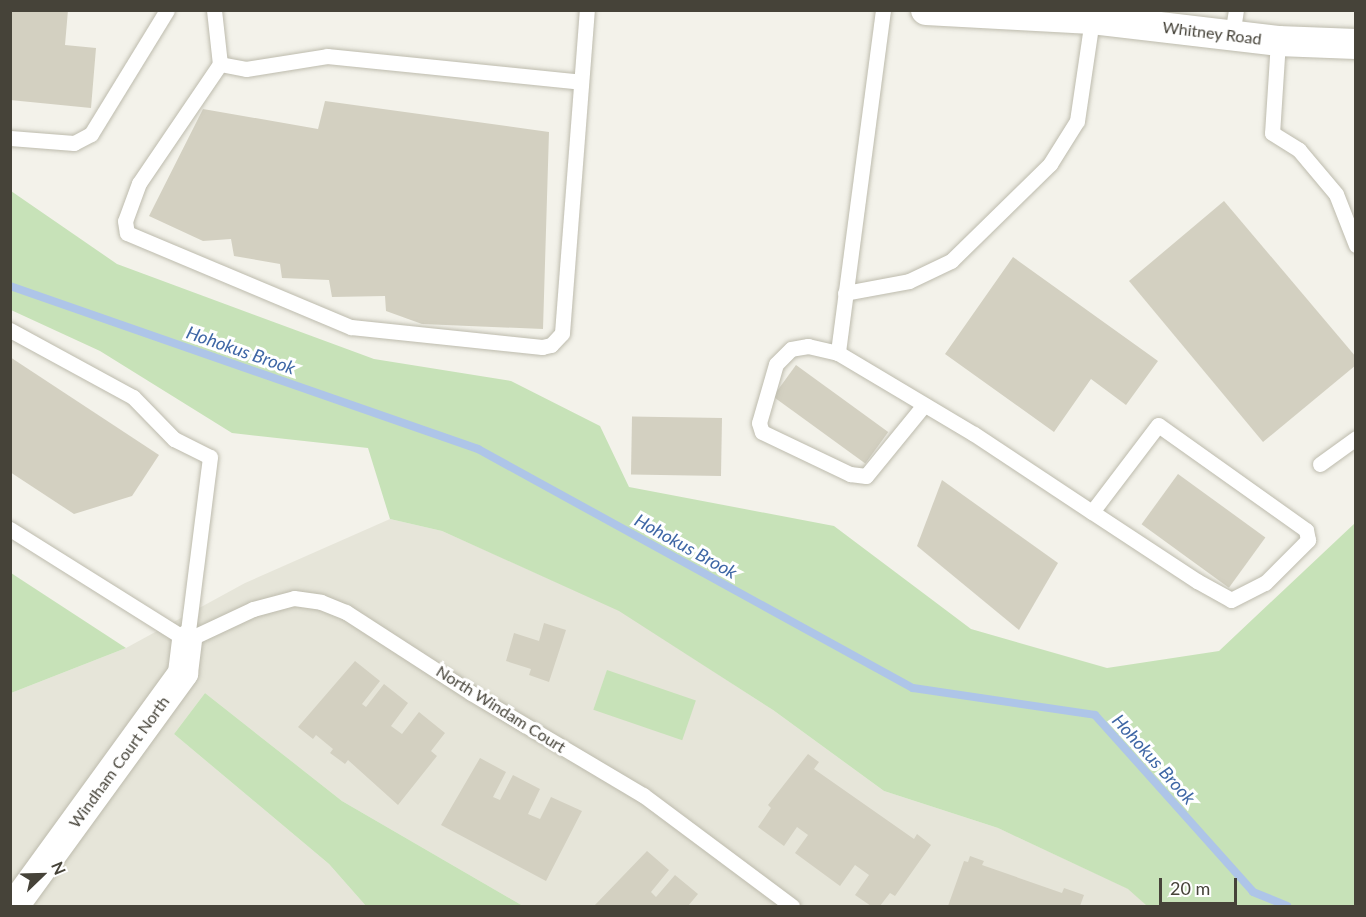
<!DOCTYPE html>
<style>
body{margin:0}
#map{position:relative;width:1366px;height:917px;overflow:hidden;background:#f3f2ea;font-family:Lato,sans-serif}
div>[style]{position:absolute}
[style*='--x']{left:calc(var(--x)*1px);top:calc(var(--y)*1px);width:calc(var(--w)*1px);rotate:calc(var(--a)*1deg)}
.residential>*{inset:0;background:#e6e5d9}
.green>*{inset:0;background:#c7e2b8;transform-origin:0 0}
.stream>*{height:8px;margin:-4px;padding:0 4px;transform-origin:4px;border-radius:4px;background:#aec5e8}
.building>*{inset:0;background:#d3d0c1;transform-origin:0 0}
.roads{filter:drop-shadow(0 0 2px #bdbbad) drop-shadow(0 0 2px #bdbbad)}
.lane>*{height:15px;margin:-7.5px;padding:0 7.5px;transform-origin:7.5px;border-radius:7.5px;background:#fff}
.street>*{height:30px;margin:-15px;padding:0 15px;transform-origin:15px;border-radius:15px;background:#fff}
span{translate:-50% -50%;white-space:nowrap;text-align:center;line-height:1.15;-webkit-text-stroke:6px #fff;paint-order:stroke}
.street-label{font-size:16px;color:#464339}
.water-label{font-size:18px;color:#3e66a5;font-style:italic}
.frame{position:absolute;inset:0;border:12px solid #464339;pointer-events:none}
.north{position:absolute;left:12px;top:845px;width:60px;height:60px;-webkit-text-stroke:4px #fff;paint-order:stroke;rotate:67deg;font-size:16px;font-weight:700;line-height:24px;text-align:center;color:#464339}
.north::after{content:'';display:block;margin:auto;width:21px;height:27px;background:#464339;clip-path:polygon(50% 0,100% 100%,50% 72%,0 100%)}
.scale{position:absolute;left:1159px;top:878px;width:78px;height:27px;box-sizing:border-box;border:3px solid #464339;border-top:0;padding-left:8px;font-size:18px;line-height:21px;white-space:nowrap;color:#464339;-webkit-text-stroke:4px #fff;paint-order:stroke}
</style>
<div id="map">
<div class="residential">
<i style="clip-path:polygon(390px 519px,442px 531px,619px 610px,773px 710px,884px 791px,998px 828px,1129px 889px,1147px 906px,523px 906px,342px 801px,205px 693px,174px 734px,329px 864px,366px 906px,11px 906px,11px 693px,126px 648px,245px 583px)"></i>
</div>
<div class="green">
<i style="clip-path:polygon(11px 191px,117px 264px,374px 359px,511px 381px,600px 426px,629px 487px,834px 526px,971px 629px,1107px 668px,1219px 651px,1355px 523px,1355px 906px,1147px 906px,1128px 889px,998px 828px,884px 791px,773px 710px,619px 611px,442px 531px,390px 519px,368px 448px,232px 433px,100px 351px,11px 310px)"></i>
<i style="clip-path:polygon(10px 573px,11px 573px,126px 648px,11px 693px)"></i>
<i style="left:607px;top:670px;width:94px;height:42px;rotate:19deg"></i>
<i style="clip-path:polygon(205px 693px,342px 801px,523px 906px,366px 906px,329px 864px,174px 734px)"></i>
</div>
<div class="stream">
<i style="--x:10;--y:286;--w:496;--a:19.2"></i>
<i style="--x:478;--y:449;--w:496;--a:28.8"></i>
<i style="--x:913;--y:688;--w:184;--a:8.4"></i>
<i style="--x:1095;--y:715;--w:237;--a:48.2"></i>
<i style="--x:1253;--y:892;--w:37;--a:22"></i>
</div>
<div class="building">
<i style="clip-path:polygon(10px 10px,68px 10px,65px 45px,96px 48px,91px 108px,10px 100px)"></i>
<i style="clip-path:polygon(325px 101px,549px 132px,543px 329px,422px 324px,386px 311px,385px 296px,332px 297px,329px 280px,282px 278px,280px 264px,234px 256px,231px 239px,203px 241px,149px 216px,203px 109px,318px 129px)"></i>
<i style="clip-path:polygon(1224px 201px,1356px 357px,1356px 365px,1263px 442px,1129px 281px)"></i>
<i style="clip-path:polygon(1013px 257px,1158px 361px,1126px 405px,1091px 379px,1054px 432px,945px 354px)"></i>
<i style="clip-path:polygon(10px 357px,159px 455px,132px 496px,74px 514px,10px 472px)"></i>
<i style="left:796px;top:365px;width:114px;height:39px;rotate:36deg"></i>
<i style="left:722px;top:418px;width:58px;height:90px;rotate:91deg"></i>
<i style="left:1178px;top:474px;width:108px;height:62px;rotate:36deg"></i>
<i style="clip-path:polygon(942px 480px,1058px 563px,1019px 630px,917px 546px)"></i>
<i style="clip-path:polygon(544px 623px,566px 630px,549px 682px,529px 675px,531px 669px,506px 661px,514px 633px,539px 641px)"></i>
<i style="clip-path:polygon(355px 661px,380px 681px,362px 704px,366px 707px,384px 684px,408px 703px,391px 726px,402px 734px,419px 712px,445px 733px,431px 751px,437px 756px,398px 805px,348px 760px,345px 764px,330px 753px,333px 749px,316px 735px,313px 739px,298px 727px)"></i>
<i style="clip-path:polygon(808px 754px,819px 762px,814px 769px,914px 839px,917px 834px,931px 845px,895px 896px,890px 893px,880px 906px,871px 906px,855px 895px,869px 875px,855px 865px,840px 886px,795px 853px,808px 835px,797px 827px,784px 846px,758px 827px,771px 808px,768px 805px)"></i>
<i style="clip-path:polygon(480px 758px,506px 772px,493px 797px,500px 800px,513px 775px,540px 789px,528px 814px,540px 819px,551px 797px,582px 811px,546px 881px,441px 825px)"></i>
<i style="clip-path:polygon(647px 851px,669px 870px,651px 892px,656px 897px,675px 875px,698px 894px,688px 906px,594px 906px)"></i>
<i style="clip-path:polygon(970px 856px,984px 861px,982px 865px,1062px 893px,1064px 888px,1084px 895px,1080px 906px,948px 906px,964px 861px,968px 862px)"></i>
</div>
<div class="roads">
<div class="lane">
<i style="--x:214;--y:10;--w:54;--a:83.7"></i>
<i style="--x:220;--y:64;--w:26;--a:11"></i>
<i style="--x:246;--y:69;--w:82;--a:-9.1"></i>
<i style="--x:327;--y:56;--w:255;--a:5.8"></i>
<i style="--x:883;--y:10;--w:346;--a:97.5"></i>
<i style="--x:838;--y:353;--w:158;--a:30.8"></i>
<i style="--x:974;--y:434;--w:141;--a:33.5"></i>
<i style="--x:1092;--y:512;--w:126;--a:33.3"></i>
<i style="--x:1197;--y:581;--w:39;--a:29"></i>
<i style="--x:1231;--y:600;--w:38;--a:-27"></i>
<i style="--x:1265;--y:583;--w:61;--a:-45"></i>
<i style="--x:1308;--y:540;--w:10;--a:-101"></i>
<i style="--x:1306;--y:530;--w:181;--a:-144.6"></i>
<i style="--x:1158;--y:425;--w:109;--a:127.2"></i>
<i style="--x:1232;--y:35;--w:25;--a:-81"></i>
<i style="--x:1278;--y:41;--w:92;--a:93.7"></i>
<i style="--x:1272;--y:133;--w:32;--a:32"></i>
<i style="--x:1299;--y:150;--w:57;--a:49.9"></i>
<i style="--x:1336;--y:194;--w:55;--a:68.6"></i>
<i style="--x:220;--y:64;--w:144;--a:124.2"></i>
<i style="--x:139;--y:183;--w:40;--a:110.2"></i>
<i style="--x:125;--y:221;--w:12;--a:81"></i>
<i style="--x:127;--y:233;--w:243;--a:22.8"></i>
<i style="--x:351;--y:327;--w:192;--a:6"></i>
<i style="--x:542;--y:347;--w:9;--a:-13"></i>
<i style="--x:551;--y:345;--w:16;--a:-47"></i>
<i style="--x:562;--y:333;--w:324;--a:-85.6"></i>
<i style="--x:10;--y:138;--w:64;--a:4.5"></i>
<i style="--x:74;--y:143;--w:19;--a:-28"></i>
<i style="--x:91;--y:134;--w:145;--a:-58.5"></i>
<i style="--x:845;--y:293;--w:65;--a:-10.6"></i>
<i style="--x:909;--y:281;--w:47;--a:-25.5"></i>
<i style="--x:951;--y:261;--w:139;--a:-44.4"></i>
<i style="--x:1050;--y:164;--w:51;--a:-57.9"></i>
<i style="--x:1077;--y:121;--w:103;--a:-81.6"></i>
<i style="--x:10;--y:330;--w:140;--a:28.6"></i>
<i style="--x:133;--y:397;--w:59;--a:45.7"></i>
<i style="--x:174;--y:439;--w:40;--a:26.6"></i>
<i style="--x:210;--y:457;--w:184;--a:97.2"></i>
<i style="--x:838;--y:353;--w:31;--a:-167"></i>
<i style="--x:808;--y:346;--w:17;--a:170"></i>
<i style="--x:791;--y:349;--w:21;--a:135"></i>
<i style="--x:776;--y:364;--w:61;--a:106.1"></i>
<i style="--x:759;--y:423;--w:9;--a:72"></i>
<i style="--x:762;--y:432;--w:98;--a:25.5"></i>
<i style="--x:850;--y:474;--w:16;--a:7"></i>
<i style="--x:866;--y:476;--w:92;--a:-50.8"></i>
<i style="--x:1320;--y:464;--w:44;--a:-35.8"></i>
<i style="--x:10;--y:529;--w:209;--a:32.1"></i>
<i style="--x:187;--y:640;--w:73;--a:-25.2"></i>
<i style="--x:253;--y:609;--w:42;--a:-15"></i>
<i style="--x:294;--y:598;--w:27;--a:8"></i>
<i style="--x:321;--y:602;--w:27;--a:22"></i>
<i style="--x:346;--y:612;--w:149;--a:32.9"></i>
<i style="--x:471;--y:693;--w:200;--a:30.7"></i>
<i style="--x:643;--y:795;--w:186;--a:36.7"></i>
</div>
<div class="street">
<i style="--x:926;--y:10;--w:166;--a:3.1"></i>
<i style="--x:1092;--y:19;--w:187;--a:6.7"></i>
<i style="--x:1278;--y:41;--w:78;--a:2.2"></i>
<i style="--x:14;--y:906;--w:288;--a:-54"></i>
<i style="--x:183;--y:673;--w:33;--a:-83"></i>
</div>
</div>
<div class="street-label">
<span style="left:1212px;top:33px;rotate:7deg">Whitney Road</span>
<span style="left:501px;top:709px;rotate:32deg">North Windam Court</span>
<span style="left:119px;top:762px;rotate:-54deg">Windham Court North</span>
</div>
<div class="water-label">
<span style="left:241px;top:350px;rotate:19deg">Hohokus Brook</span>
<span style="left:686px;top:546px;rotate:29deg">Hohokus Brook</span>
<span style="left:1154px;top:759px;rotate:48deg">Hohokus Brook</span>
</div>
<div class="frame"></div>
<div class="north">N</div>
<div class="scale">20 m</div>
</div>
